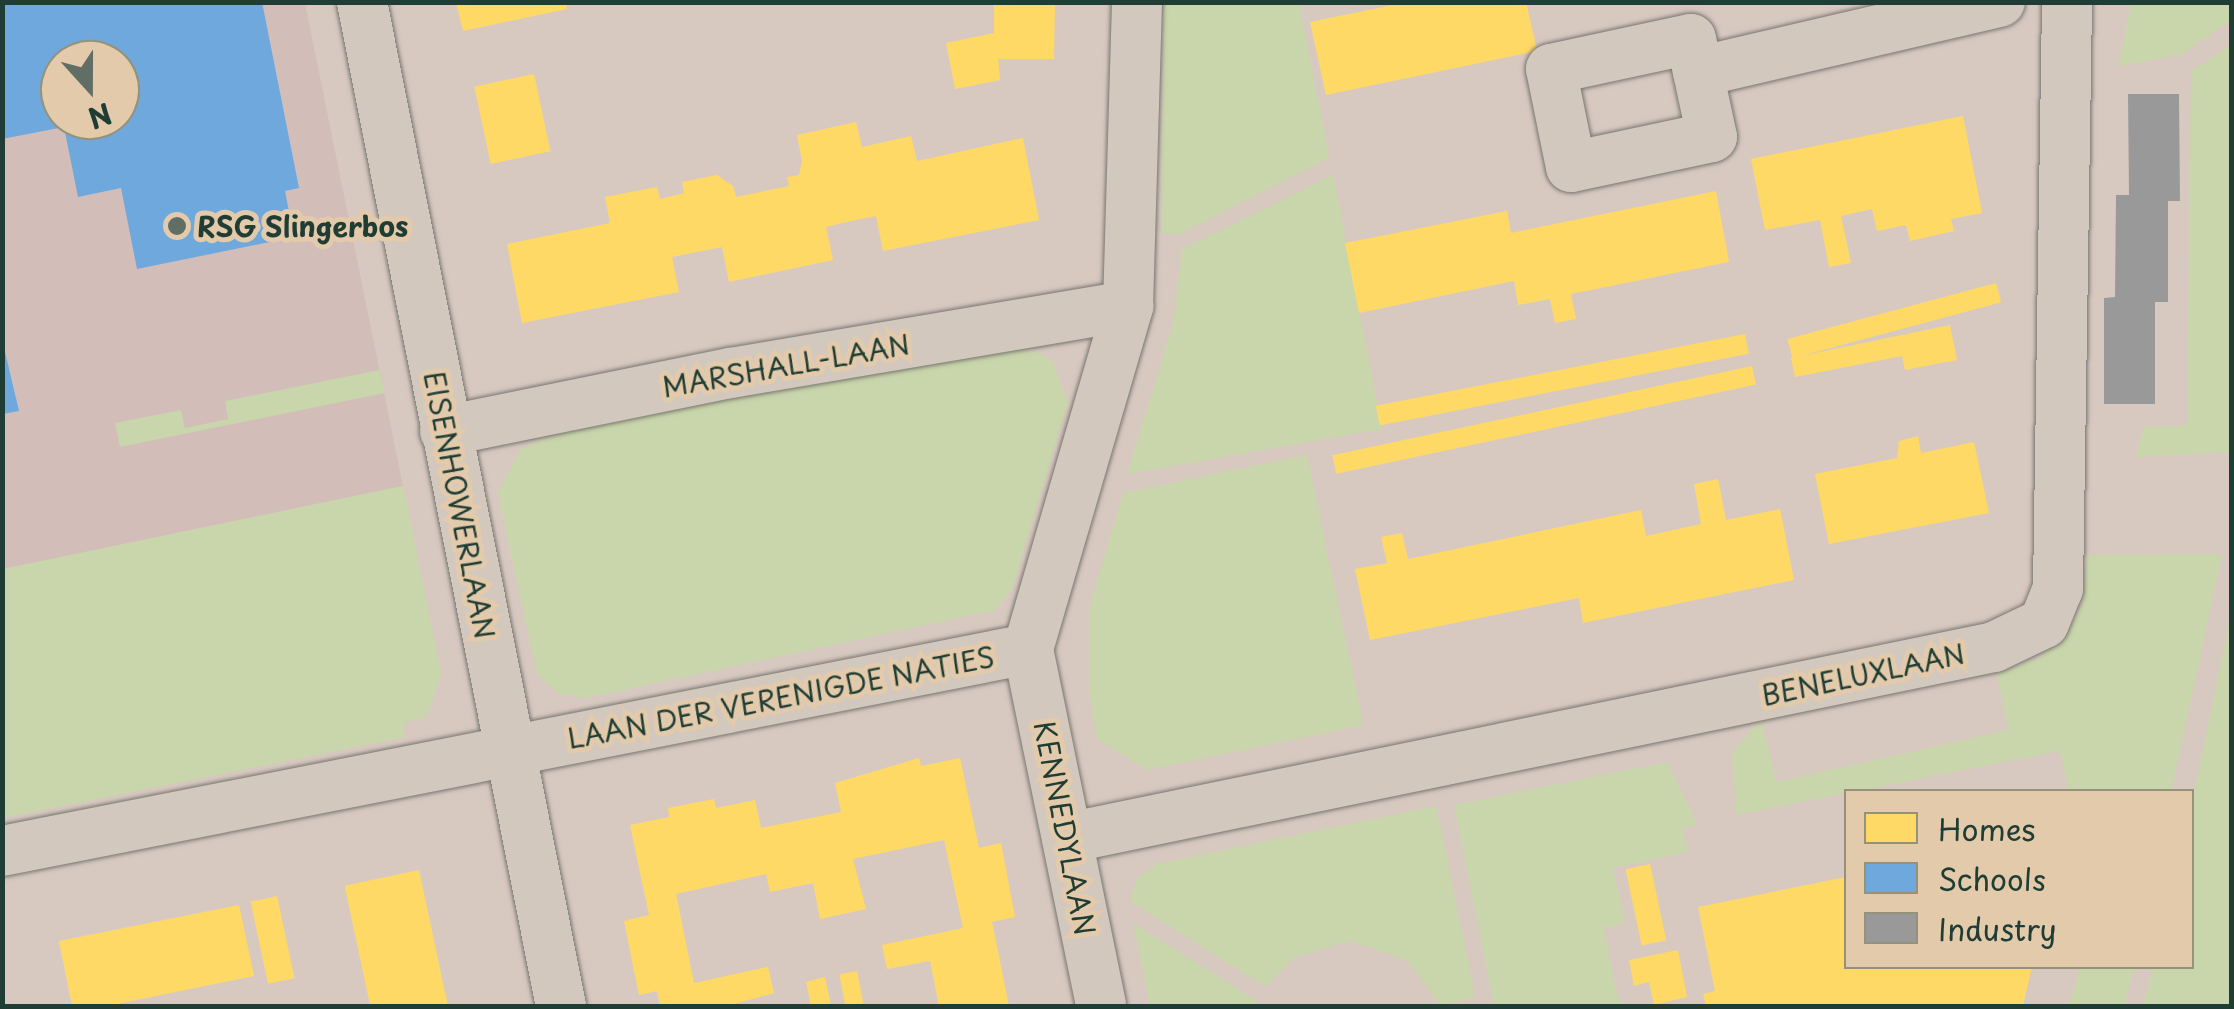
<!DOCTYPE html>
<style>
body{margin:0}
#map{position:relative;width:2234px;height:1009px;overflow:hidden;background:#d8c9c0;font-family:"Playpen Sans",sans-serif}
div>[style]{position:absolute}
[style*='--x']{left:calc(var(--x)*1px);top:calc(var(--y)*1px);width:calc(var(--w)*1px);rotate:calc(var(--a)*1deg)}
.built>*{inset:0;background:#d2bdb9}
.green>*{inset:0;background:#c9d5aa}
.homes>*{inset:0;background:#ffd966;transform-origin:0 0}
.schools>*{inset:0;background:#6fa8dc}
.industry>*{inset:0;background:#999}
.roads{filter:drop-shadow(0 0 2px #787671) drop-shadow(0 0 2px #787671)}
.street>*{height:50px;margin:-25px;padding:0 25px;transform-origin:25px;border-radius:25px;background:#d2c8bd}
.dots>*{width:28px;height:28px;translate:-50% -50%;box-sizing:border-box;border:5px solid #e3caab;border-radius:50%}
span{translate:-50% -50%;white-space:nowrap;text-align:center;line-height:1.15;-webkit-text-stroke:10px #e3caab;paint-order:stroke}
.poi-label{font-size:28px;color:#1f3d34;font-weight:700}
.left{translate:0 -50%;text-align:left}
.street-label{font-size:28px;color:#1f3d34}
.frame{position:absolute;inset:0;border:5px solid #1f3d34;pointer-events:none}
.legend{position:absolute;left:1844px;top:789px;width:350px;height:180px;box-sizing:border-box;background:#e3caab;border:2px solid #95927b;margin:0;padding:12px 18px;list-style:none;font-size:30px;color:#1f3d34}
.legend li{display:flex;align-items:center;gap:20px;height:50px}
.legend b{width:50px;border:2px solid #95927b}
.north{position:absolute;left:40px;top:40px;width:100px;height:100px;box-sizing:border-box;background:#e3caab;border:2px solid #95927b;border-radius:50%;rotate:159deg;font-size:28px;font-weight:700;line-height:40px;text-align:center;color:#1f3d34}
.north::after{content:'';display:block;margin:auto;width:35px;height:45px;background:#606e65;clip-path:polygon(50% 0,100% 100%,50% 72%,0 100%)}
</style>
<div id="map">
<div class="built">
<i style="clip-path:polygon(evenodd,3px 3px,305px 3px,403px 486px,3px 569px,3px 3px,60px 60px,120px 60px,120px 120px,60px 120px,60px 60px)"></i>
</div>
<div class="green">
<i style="clip-path:polygon(1164px 3px,1299px 3px,1329px 158px,1180px 234px,1161px 233px)"></i>
<i style="clip-path:polygon(2131px 3px,2231px 3px,2231px 20px,2181px 55px,2118px 66px)"></i>
<i style="clip-path:polygon(2231px 45px,2231px 452px,2135px 457px,2144px 427px,2187px 425px,2191px 71px)"></i>
<i style="clip-path:polygon(1333px 175px,1382px 429px,1127px 474px,1173px 323px,1182px 249px)"></i>
<i style="clip-path:polygon(1009px 343px,1051px 358px,1068px 402px,1012px 589px,995px 610px,586px 698px,559px 694px,537px 674px,498px 493px,520px 450px,557px 432px)"></i>
<i style="clip-path:polygon(379px 370px,385px 393px,120px 447px,115px 423px,181px 410px,185px 428px,228px 419px,225px 401px)"></i>
<i style="clip-path:polygon(1307px 455px,1363px 725px,1147px 770px,1096px 738px,1089px 687px,1089px 608px,1123px 493px)"></i>
<i style="clip-path:polygon(403px 486px,441px 674px,427px 717px,403px 723px,405px 737px,3px 818px,3px 569px)"></i>
<i style="clip-path:polygon(2222px 554px,2171px 791px,2069px 791px,2060px 751px,1736px 815px,1732px 752px,1761px 720px,1777px 782px,2008px 730px,1997px 673px,2039px 658px,2073px 624px,2082px 605px,2087px 555px)"></i>
<i style="clip-path:polygon(2231px 612px,2231px 1006px,2143px 1006px,2153px 967px,2192px 966px,2192px 804px)"></i>
<i style="clip-path:polygon(1667px 762px,1697px 824px,1682px 829px,1688px 852px,1613px 868px,1625px 922px,1603px 929px,1620px 1006px,1494px 1006px,1454px 805px)"></i>
<i style="clip-path:polygon(1436px 806px,1475px 998px,1441px 1005px,1406px 960px,1350px 941px,1295px 957px,1265px 987px,1130px 901px,1137px 878px,1156px 864px)"></i>
<i style="clip-path:polygon(1133px 923px,1257px 1001px,1255px 1006px,1150px 1006px)"></i>
<i style="clip-path:polygon(2080px 967px,2134px 967px,2125px 1006px,2069px 1006px)"></i>
</div>
<div class="homes">
<i style="clip-path:polygon(456px 2px,565px 2px,567px 9px,463px 31px)"></i>
<i style="clip-path:polygon(994px 2px,1055px 2px,1054px 59px,998px 59px,1000px 80px,955px 89px,946px 43px,994px 33px)"></i>
<i style="clip-path:polygon(1408px 2px,1526px 2px,1537px 51px,1326px 95px,1310px 22px)"></i>
<i style="left:534px;top:74px;width:79px;height:61px;rotate:78deg"></i>
<i style="clip-path:polygon(1963px 116px,1982px 213px,1951px 219px,1954px 231px,1910px 241px,1906px 225px,1877px 231px,1872px 209px,1841px 216px,1851px 263px,1829px 267px,1820px 220px,1765px 230px,1751px 159px)"></i>
<i style="clip-path:polygon(856px 122px,862px 147px,911px 136px,917px 161px,1023px 138px,1039px 220px,883px 251px,876px 216px,851px 221px,826px 227px,833px 260px,729px 282px,722px 247px,672px 257px,679px 292px,522px 323px,507px 244px,610px 223px,605px 197px,657px 187px,660px 199px,684px 193px,682px 182px,717px 175px,733px 186px,736px 197px,789px 186px,787px 177px,799px 175px,802px 161px,797px 135px)"></i>
<i style="clip-path:polygon(1716px 191px,1729px 262px,1571px 294px,1576px 319px,1555px 323px,1550px 299px,1518px 305px,1514px 281px,1359px 313px,1345px 243px,1507px 211px,1511px 233px)"></i>
<i style="left:1996px;top:283px;width:20px;height:216px;rotate:75deg"></i>
<i style="clip-path:polygon(1950px 325px,1957px 360px,1905px 370px,1902px 356px,1795px 377px,1791px 358px)"></i>
<i style="left:1745px;top:334px;width:20px;height:376px;rotate:79deg"></i>
<i style="left:1752px;top:366px;width:19px;height:429px;rotate:78deg"></i>
<i style="clip-path:polygon(1918px 436px,1921px 453px,1974px 442px,1989px 513px,1829px 544px,1815px 474px,1897px 458px,1899px 441px)"></i>
<i style="clip-path:polygon(1718px 479px,1726px 520px,1780px 509px,1794px 580px,1583px 623px,1579px 598px,1370px 640px,1355px 569px,1387px 563px,1381px 537px,1402px 533px,1408px 559px,1641px 510px,1646px 536px,1701px 524px,1694px 484px)"></i>
<i style="clip-path:polygon(919px 758px,921px 766px,960px 758px,979px 848px,1001px 843px,1015px 917px,992px 922px,1009px 1006px,939px 1006px,930px 961px,887px 969px,882px 945px,963px 928px,944px 840px,853px 859px,866px 909px,820px 919px,813px 883px,770px 892px,766px 874px,676px 894px,694px 983px,768px 967px,774px 993px,727px 1006px,660px 1006px,657px 991px,639px 995px,624px 921px,649px 915px,630px 825px,669px 817px,668px 808px,714px 799px,716px 808px,755px 800px,761px 828px,841px 812px,835px 783px)"></i>
<i style="left:1650px;top:864px;width:78px;height:25px;rotate:78deg"></i>
<i style="left:419px;top:870px;width:139px;height:76px;rotate:78deg"></i>
<i style="clip-path:polygon(1846px 877px,1846px 966px,2032px 966px,2023px 1006px,1706px 1006px,1703px 994px,1715px 991px,1698px 907px)"></i>
<i style="left:277px;top:896px;width:84px;height:27px;rotate:78deg"></i>
<i style="clip-path:polygon(239px 905px,254px 976px,107px 1006px,72px 1006px,59px 941px)"></i>
<i style="clip-path:polygon(1678px 950px,1687px 997px,1654px 1005px,1649px 982px,1634px 986px,1629px 960px)"></i>
<i style="left:857px;top:971px;width:36px;height:18px;rotate:79deg"></i>
<i style="clip-path:polygon(825px 977px,831px 1006px,811px 1006px,806px 982px)"></i>
</div>
<div class="schools">
<i style="clip-path:polygon(evenodd,2px 2px,262px 2px,299px 188px,285px 191px,294px 237px,137px 269px,121px 188px,78px 197px,64px 127px,2px 139px,2px 2px,60px 60px,120px 60px,120px 120px,60px 120px,60px 60px)"></i>
<i style="clip-path:polygon(2px 339px,19px 411px,2px 414px)"></i>
</div>
<div class="industry">
<i style="clip-path:polygon(2128px 94px,2179px 94px,2180px 201px,2168px 201px,2168px 302px,2155px 302px,2155px 404px,2104px 404px,2104px 298px,2115px 297px,2116px 195px,2129px 195px)"></i>
</div>
<div class="roads">
<div class="street">
<i style="--x:362;--y:2;--w:1024;--a:78.79"></i>
<i style="--x:1691;--y:39;--w:100;--a:77.9"></i>
<i style="--x:1712;--y:137;--w:144;--a:168"></i>
<i style="--x:1571;--y:167;--w:100;--a:-101.5"></i>
<i style="--x:1551;--y:69;--w:143;--a:-12.1"></i>
<i style="--x:1698;--y:72;--w:310;--a:-13.1"></i>
<i style="--x:445;--y:431;--w:292;--a:-11.5"></i>
<i style="--x:731;--y:373;--w:403;--a:-9.6"></i>
<i style="--x:1028;--y:649;--w:364;--a:78.4"></i>
<i style="--x:1067;--y:838;--w:946;--a:-11.64"></i>
<i style="--x:1994;--y:647;--w:55;--a:-25.6"></i>
<i style="--x:2044;--y:623;--w:37;--a:-68"></i>
<i style="--x:2058;--y:589;--w:587;--a:-89.12"></i>
<i style="--x:2;--y:851;--w:1046;--a:-11.14"></i>
<i style="--x:1028;--y:649;--w:357;--a:-73.7"></i>
<i style="--x:1128;--y:306;--w:304;--a:-88.3"></i>
</div>
</div>
<div class="dots">
<i style="left:177px;top:226px;background:#606e65"></i>
</div>
<div class="poi-label">
<span class="left" style="left:197px;top:226px">RSG Slingerbos</span>
</div>
<div class="street-label">
<span style="left:786px;top:365px;rotate:-10deg">MARSHALL-LAAN</span>
<span style="left:460px;top:505px;rotate:79deg">EISENHOWERLAAN</span>
<span style="left:1863px;top:674px;rotate:-12deg">BENELUXLAAN</span>
<span style="left:781px;top:697px;rotate:-11deg">LAAN DER VERENIGDE NATIES</span>
<span style="left:1065px;top:828px;rotate:79deg">KENNEDYLAAN</span>
</div>
<div class="frame"></div>
<ul class="legend">
<li><b style="height:28px;background:#ffd966"></b>Homes</li>
<li><b style="height:28px;background:#6fa8dc"></b>Schools</li>
<li><b style="height:28px;background:#999"></b>Industry</li>
</ul>
<div class="north">N</div>
</div>
